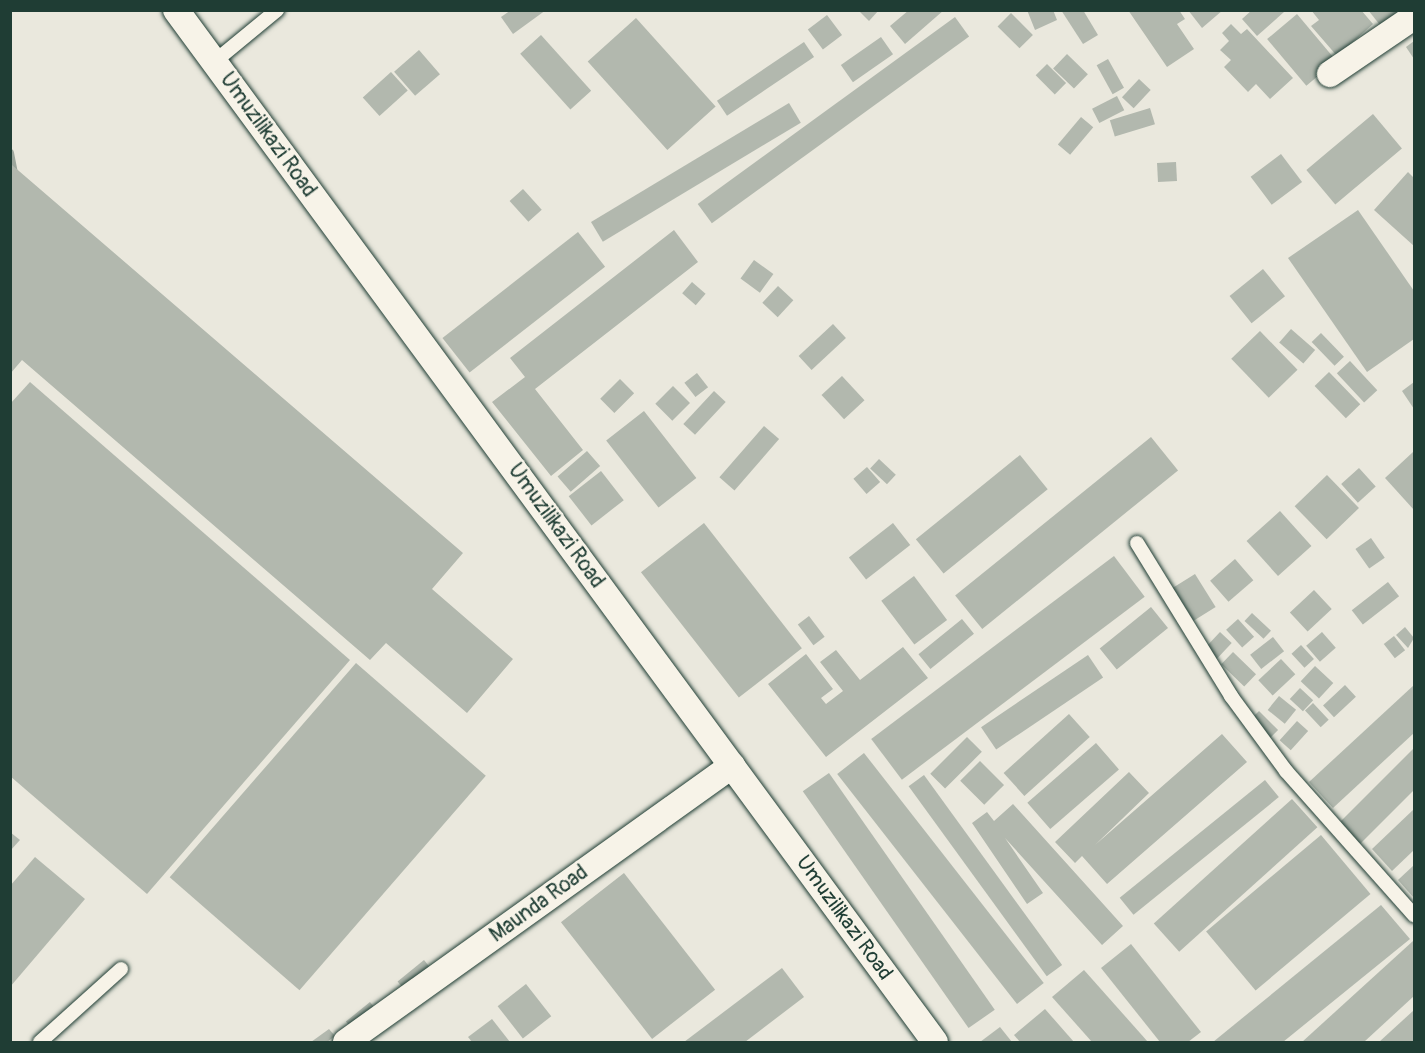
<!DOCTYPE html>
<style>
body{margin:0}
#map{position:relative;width:1425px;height:1053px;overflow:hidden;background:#eae8dd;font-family:Pangolin,sans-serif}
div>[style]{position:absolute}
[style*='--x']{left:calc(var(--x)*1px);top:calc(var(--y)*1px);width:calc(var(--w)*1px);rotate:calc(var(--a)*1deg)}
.stream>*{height:8px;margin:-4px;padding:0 4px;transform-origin:4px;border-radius:4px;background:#9ca69c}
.building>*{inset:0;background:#b2b8ae;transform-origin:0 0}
.roads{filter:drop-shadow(0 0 2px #1f3d34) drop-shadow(0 0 2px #1f3d34)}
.lane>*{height:14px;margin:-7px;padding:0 7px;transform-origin:7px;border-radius:7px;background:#f7f3e8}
.street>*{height:26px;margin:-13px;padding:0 13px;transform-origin:13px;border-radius:13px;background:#f7f3e8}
span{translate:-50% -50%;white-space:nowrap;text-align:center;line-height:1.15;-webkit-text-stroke:5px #f7f3e8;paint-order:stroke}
.street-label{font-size:21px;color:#1f3d34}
.frame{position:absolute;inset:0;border:12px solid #1f3d34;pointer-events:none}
</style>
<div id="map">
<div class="stream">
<i style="--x:10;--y:153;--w:21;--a:79"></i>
</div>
<div class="building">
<i style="clip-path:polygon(511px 10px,546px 10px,513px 34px,501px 17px)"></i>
<i style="clip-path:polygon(858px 10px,879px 10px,869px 21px)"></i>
<i style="clip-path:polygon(909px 10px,944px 10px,905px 44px,890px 26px)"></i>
<i style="clip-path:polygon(1027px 10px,1053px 10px,1057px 20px,1035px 30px)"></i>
<i style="clip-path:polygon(1061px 10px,1083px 10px,1098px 35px,1083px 44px)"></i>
<i style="clip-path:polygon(1128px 10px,1179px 10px,1185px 19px,1177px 24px,1194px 49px,1167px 67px)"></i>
<i style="clip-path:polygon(1188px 10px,1223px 10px,1202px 28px)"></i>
<i style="clip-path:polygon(1252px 10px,1283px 10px,1284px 12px,1257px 36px,1242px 19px)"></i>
<i style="clip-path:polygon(1311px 10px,1361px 10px,1373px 24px,1345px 49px,1344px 64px,1311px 26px,1319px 20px)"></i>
<i style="clip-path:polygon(1368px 10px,1407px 10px,1384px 30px)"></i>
<i style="left:1011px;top:13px;width:31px;height:19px;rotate:45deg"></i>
<i style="left:1297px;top:14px;width:61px;height:39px;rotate:50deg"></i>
<i style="left:827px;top:15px;width:25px;height:24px;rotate:53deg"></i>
<i style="left:955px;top:17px;width:24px;height:318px;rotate:54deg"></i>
<i style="left:636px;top:18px;width:119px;height:65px;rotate:48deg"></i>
<i style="clip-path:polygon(1231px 24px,1241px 34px,1247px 29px,1293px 78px,1270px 99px,1256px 84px,1248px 92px,1224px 67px,1231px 60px,1220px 50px,1229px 41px,1222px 33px)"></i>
<i style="left:541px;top:35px;width:75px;height:28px;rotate:48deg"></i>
<i style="left:881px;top:37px;width:21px;height:49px;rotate:55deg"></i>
<i style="clip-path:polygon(1414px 41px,1414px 59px,1406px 47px)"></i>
<i style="left:804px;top:42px;width:18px;height:105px;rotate:56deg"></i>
<i style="left:419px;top:50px;width:32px;height:33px;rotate:49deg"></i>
<i style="left:1067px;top:54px;width:29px;height:20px;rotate:44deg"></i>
<i style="left:1108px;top:59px;width:33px;height:13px;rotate:61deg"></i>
<i style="left:1047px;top:64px;width:27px;height:16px;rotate:45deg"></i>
<i style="left:391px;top:72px;width:25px;height:38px;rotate:48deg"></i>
<i style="left:1139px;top:79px;width:16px;height:25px;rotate:43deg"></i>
<i style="left:1117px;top:96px;width:16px;height:28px;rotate:63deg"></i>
<i style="left:789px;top:103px;width:23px;height:231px;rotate:59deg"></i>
<i style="left:1150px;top:108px;width:17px;height:42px;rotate:73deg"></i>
<i style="left:1373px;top:114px;width:45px;height:87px;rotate:50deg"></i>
<i style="left:1081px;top:117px;width:16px;height:36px;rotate:40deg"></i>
<i style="left:1281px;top:154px;width:35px;height:38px;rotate:53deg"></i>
<i style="left:1176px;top:162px;width:19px;height:19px;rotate:87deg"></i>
<i style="clip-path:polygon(12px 165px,463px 553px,432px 589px,513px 659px,467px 713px,386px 643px,370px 660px,22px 360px,10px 374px)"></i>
<i style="clip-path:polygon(1408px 172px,1414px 178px,1414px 246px,1374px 210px)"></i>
<i style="left:523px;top:189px;width:28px;height:18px;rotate:48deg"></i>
<i style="clip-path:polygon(1358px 210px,1414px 291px,1414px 339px,1367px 372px,1288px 258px)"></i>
<i style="clip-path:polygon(674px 230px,698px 262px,535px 389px,583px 450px,551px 476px,492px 402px,525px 377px,510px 358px)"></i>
<i style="left:578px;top:232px;width:44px;height:172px;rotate:52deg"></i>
<i style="left:754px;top:260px;width:24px;height:23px;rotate:36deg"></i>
<i style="left:1263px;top:269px;width:35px;height:43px;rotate:51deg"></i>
<i style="left:692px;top:282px;width:18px;height:15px;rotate:41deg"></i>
<i style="left:778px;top:286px;width:21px;height:23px;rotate:43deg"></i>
<i style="left:833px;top:324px;width:19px;height:47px;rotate:47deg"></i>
<i style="left:1291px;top:329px;width:32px;height:18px;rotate:41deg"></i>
<i style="left:1260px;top:331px;width:54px;height:40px;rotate:46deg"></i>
<i style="left:1321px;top:333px;width:33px;height:13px;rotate:46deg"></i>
<i style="left:1350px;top:361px;width:40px;height:18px;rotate:47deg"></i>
<i style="left:1329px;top:372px;width:45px;height:20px;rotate:46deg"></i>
<i style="left:697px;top:373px;width:18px;height:16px;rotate:52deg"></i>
<i style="left:842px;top:376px;width:33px;height:28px;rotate:47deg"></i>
<i style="left:620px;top:379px;width:20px;height:28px;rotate:45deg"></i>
<i style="clip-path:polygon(30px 382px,350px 660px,147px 894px,10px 776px,10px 404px)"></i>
<i style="clip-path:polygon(1414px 382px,1414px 409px,1402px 391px)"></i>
<i style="left:673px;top:386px;width:24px;height:25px;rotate:45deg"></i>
<i style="left:714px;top:391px;width:16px;height:45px;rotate:43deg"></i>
<i style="left:644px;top:411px;width:85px;height:48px;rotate:52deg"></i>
<i style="left:764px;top:426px;width:20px;height:68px;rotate:41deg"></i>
<i style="left:1151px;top:437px;width:43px;height:252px;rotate:51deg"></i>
<i style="left:587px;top:451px;width:20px;height:39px;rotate:49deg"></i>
<i style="clip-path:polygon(1413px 452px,1414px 453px,1414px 510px,1385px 478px)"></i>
<i style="left:1020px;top:455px;width:44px;height:134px;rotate:51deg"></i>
<i style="left:879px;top:459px;width:23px;height:13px;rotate:43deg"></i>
<i style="left:867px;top:467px;width:20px;height:18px;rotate:49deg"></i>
<i style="left:1359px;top:468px;width:25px;height:24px;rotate:48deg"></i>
<i style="left:601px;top:471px;width:37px;height:41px;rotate:52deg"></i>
<i style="left:1327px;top:475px;width:46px;height:45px;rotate:46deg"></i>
<i style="left:1280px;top:511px;width:47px;height:45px;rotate:48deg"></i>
<i style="left:704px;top:523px;width:159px;height:80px;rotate:52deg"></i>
<i style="left:893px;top:523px;width:28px;height:56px;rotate:52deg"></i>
<i style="left:1371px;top:538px;width:24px;height:19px;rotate:55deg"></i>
<i style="left:1114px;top:556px;width:51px;height:304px;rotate:53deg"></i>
<i style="left:1235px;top:559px;width:28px;height:33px;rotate:49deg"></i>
<i style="left:1195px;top:574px;width:39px;height:26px;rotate:58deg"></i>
<i style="left:914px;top:576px;width:55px;height:41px;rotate:53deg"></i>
<i style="left:1388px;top:582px;width:18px;height:46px;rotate:52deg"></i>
<i style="left:1314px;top:590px;width:26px;height:33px;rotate:47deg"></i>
<i style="left:1151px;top:607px;width:27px;height:66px;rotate:51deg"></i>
<i style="left:1252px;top:613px;width:26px;height:11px;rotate:43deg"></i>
<i style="left:809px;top:616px;width:26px;height:14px;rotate:53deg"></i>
<i style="left:962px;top:619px;width:19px;height:56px;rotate:51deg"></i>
<i style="left:1238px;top:619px;width:24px;height:16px;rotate:48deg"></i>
<i style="clip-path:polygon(1405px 627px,1414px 638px,1408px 648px,1396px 635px)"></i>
<i style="left:1220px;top:632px;width:16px;height:22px;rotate:43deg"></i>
<i style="left:1322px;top:632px;width:21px;height:21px;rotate:49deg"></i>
<i style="left:1394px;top:636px;width:18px;height:13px;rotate:52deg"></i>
<i style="left:1273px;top:637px;width:18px;height:29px;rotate:52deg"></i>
<i style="left:1301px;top:645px;width:19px;height:13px;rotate:47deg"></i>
<i style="clip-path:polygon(903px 647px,928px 678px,826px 757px,768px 684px,806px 654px,833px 689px,821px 698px,826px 704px,843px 691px,820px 662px,836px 650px,860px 680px)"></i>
<i style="left:1233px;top:652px;width:32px;height:17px;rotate:44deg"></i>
<i style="left:1088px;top:655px;width:27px;height:129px;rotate:56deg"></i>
<i style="left:1281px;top:659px;width:21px;height:31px;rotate:47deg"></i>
<i style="left:356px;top:663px;width:172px;height:284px;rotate:41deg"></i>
<i style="left:1315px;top:666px;width:25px;height:21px;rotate:43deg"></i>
<i style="left:1345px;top:685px;width:16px;height:30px;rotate:47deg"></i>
<i style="clip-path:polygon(1414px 685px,1414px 733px,1333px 808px,1309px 782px)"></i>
<i style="left:1300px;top:688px;width:18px;height:15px;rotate:43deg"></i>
<i style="left:1279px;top:696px;width:22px;height:18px;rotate:39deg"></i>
<i style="left:1313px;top:703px;width:23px;height:11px;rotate:47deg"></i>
<i style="left:1259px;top:711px;width:27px;height:11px;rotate:45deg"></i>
<i style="left:1069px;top:714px;width:31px;height:88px;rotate:48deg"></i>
<i style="left:1297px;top:721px;width:15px;height:26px;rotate:42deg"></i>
<i style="clip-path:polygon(1222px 734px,1247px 762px,1107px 884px,1082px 856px,1075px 863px,1055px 842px,1129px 772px,1149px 793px,1095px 845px)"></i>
<i style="left:967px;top:737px;width:21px;height:52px;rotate:45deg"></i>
<i style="left:1096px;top:743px;width:35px;height:91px;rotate:49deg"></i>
<i style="clip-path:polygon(1414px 748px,1414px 790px,1360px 844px,1339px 823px)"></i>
<i style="left:864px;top:753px;width:292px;height:34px;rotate:52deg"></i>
<i style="left:980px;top:761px;width:34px;height:28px;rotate:45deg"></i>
<i style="left:829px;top:773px;width:289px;height:32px;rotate:55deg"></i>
<i style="left:924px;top:775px;width:235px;height:19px;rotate:54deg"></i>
<i style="left:1265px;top:780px;width:22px;height:187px;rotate:51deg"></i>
<i style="left:1292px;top:799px;width:38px;height:186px;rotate:48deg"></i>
<i style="clip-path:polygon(1013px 804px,1123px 926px,1102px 945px,1005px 838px,1043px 893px,1027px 904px,972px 823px,987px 812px,994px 821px)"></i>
<i style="clip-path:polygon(1414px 809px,1414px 850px,1392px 871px,1372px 849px)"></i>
<i style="clip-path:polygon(10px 832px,20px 840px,10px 851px)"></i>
<i style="left:1321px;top:835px;width:77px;height:150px;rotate:50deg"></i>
<i style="clip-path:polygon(35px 857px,85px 899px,10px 987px,10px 886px)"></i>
<i style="clip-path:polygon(1414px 865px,1414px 898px,1398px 880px)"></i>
<i style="left:624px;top:873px;width:148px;height:80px;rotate:52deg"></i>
<i style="clip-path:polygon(1381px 905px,1410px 939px,1283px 1042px,1213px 1042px)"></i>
<i style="clip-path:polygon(1413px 941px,1414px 996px,1364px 1042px,1302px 1042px)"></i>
<i style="clip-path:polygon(1131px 944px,1201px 1032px,1188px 1042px,1160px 1042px,1101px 968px)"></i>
<i style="left:424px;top:960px;width:14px;height:34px;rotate:51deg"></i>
<i style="clip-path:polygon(782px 968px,804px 997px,745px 1042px,684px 1042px)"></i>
<i style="clip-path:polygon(1084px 970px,1148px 1042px,1092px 1042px,1052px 997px)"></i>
<i style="left:526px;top:984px;width:41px;height:36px;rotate:52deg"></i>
<i style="left:370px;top:1002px;width:13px;height:31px;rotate:51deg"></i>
<i style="clip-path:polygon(1045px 1009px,1074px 1042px,1020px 1042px,1014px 1035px)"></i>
<i style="clip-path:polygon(1414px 1010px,1414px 1042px,1379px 1042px)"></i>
<i style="clip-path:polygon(492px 1019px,510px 1042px,472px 1042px,468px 1037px)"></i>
<i style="clip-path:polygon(1000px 1027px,1012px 1042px,980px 1042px)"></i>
<i style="clip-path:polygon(329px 1029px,335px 1036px,327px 1042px,311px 1042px)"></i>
</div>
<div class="roads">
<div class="lane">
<i style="--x:214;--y:62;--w:82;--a:-39.5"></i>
<i style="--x:1137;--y:543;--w:180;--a:58.4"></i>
<i style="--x:1231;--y:696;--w:93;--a:53.7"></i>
<i style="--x:1286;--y:771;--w:193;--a:48.4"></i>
<i style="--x:40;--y:1042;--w:109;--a:-42"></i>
</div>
<div class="street">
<i style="--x:176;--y:10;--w:1281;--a:53.67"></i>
<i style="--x:1330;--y:74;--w:102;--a:-34.2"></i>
<i style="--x:346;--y:1042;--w:475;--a:-35.6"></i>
</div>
</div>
<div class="street-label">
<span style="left:268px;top:135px;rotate:54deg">Umuzilikazi Road</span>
<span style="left:556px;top:526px;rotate:54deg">Umuzilikazi Road</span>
<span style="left:539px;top:904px;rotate:-36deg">Maunda Road</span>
<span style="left:844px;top:918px;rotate:54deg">Umuzilikazi Road</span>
</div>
<div class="frame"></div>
</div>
